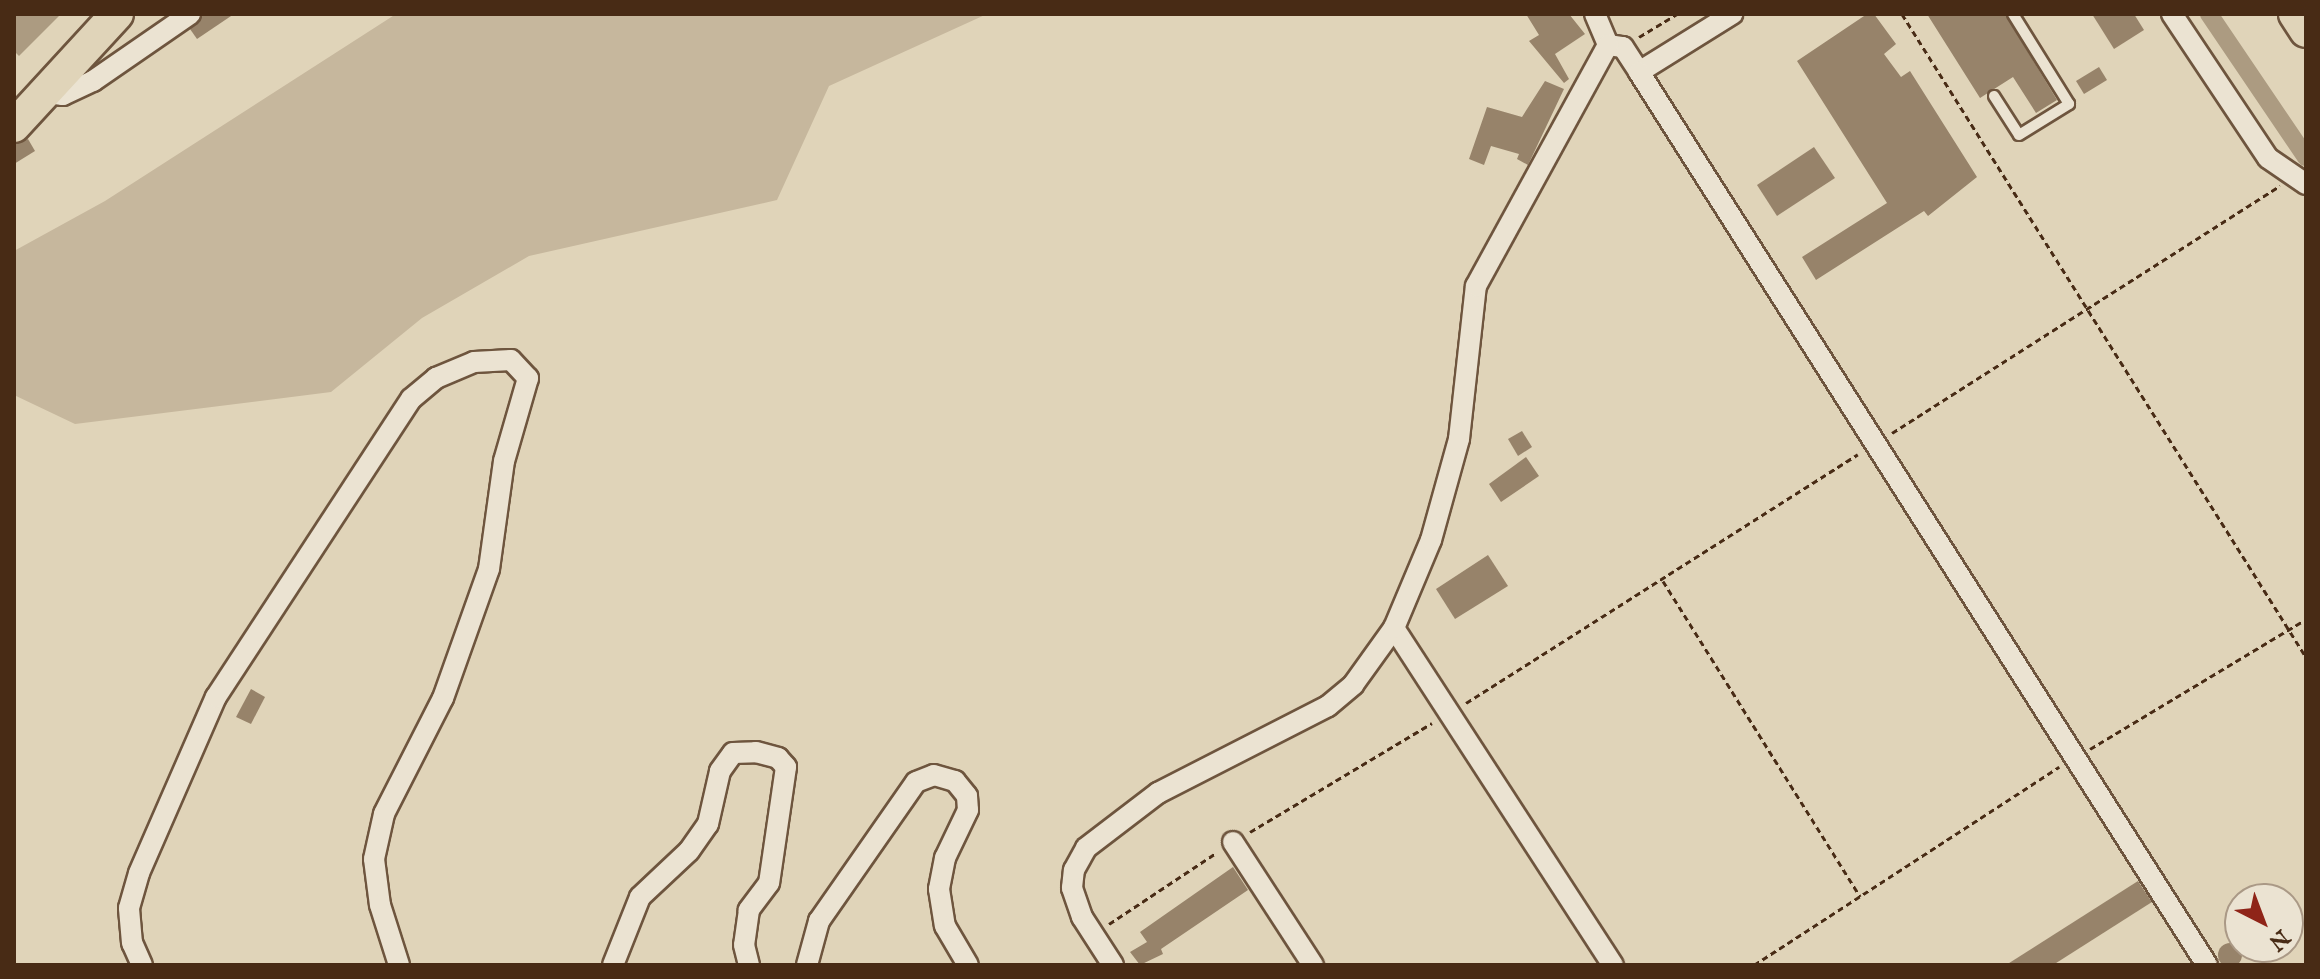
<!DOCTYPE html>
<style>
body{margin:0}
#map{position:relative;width:2320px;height:979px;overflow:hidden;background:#e0d4b9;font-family:"IM FELL English",serif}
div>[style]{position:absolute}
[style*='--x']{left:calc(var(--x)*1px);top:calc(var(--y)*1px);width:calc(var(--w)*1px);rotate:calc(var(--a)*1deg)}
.green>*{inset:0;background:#c6b79d}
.water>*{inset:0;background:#ac9b81}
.canal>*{height:18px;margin:-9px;padding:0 9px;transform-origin:9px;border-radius:9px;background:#ac9b81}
.building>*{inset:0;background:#97836a}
.round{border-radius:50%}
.path>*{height:3px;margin-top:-1.5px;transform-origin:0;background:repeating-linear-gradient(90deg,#482b15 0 6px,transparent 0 10px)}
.roads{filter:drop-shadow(2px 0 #6e553e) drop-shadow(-2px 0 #6e553e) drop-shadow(0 2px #6e553e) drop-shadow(0 -2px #6e553e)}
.service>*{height:10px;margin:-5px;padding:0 5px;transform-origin:5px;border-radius:5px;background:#ebe3d2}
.minor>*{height:20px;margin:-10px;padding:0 10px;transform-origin:10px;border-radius:10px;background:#ebe3d2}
.trunk>*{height:32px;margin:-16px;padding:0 16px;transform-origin:16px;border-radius:16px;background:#e0d4b9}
span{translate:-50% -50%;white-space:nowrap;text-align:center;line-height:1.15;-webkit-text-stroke:8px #ebe3d2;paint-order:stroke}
.frame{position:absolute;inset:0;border:16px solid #482b15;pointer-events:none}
.north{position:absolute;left:2224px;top:883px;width:80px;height:80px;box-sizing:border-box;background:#ebe3d2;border:2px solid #aa9986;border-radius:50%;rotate:138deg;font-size:22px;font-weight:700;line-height:32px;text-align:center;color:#482b15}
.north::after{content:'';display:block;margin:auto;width:28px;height:36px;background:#8f2418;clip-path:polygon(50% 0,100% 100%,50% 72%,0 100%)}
</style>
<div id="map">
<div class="green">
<i style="clip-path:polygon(396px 14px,987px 14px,829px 86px,777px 200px,529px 256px,422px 318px,331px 392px,75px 424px,14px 395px,14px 251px,105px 201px)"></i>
</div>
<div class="water">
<i style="clip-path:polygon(14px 14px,61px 14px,19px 56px,14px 51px)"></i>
</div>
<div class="canal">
<i style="--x:2209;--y:14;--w:173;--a:55.9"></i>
</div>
<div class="building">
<i style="clip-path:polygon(203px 14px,234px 14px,197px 39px,190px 29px)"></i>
<i style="clip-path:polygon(1526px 14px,1569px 14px,1585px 34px,1555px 54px,1569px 79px,1564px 83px,1529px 41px,1539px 35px)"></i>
<i style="clip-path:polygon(1867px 14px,1874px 14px,1896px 44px,1884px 54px,1901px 77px,1910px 71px,1977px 177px,1928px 216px,1924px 211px,1816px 280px,1802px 257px,1887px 203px,1797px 61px)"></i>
<i style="clip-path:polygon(1927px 14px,2005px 14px,2057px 100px,2036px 113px,2013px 77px,1980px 98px)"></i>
<i style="clip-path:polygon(2092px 14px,2134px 14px,2144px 30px,2114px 49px)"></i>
<i style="clip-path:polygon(2099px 67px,2107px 80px,2084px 94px,2076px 81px)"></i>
<i style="clip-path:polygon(1545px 81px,1564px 89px,1528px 165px,1517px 159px,1519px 154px,1491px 146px,1484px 165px,1469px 159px,1487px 107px,1522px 117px)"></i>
<i style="clip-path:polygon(28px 139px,35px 151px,14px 164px,14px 144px)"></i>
<i style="clip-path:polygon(1814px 147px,1835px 178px,1777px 216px,1757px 185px)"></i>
<i style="clip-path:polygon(1522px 431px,1532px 447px,1518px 456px,1508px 439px)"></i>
<i style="clip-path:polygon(1526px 457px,1539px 476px,1501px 502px,1489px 484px)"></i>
<i style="clip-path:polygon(1488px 555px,1508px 586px,1455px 619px,1436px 589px)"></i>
<i style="clip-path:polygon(251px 689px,265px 697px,251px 724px,236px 717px)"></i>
<i style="clip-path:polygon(1233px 867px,1248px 890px,1161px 949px,1163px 954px,1140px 965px,1130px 952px,1147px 942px,1140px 932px)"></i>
<i style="clip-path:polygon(2138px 881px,2152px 902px,2053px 965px,2006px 965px)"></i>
<i class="round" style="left:2218px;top:943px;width:24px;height:24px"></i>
</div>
<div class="path">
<i style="--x:1902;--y:14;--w:759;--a:57.86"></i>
<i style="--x:1639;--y:37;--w:44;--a:-31.2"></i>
<i style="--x:1892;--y:433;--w:460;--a:-32.5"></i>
<i style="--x:1663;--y:581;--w:372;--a:58"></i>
<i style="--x:1466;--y:703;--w:464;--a:-32.4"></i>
<i style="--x:2090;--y:749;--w:252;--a:-31"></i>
<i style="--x:1250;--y:832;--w:212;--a:-30.9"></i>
<i style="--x:1109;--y:924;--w:128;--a:-33.6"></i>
<i style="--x:1754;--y:965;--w:364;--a:-33"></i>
</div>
<div class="roads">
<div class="service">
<i style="--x:1994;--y:96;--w:46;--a:57.3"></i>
<i style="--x:2019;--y:135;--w:59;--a:-31.8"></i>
<i style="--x:2069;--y:104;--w:106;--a:-121.9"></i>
</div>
<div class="minor">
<i style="--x:1595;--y:14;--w:34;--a:67"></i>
<i style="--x:2172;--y:14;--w:173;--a:56.3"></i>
<i style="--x:2268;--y:158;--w:46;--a:34.4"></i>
<i style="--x:1608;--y:45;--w:15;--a:8"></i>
<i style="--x:1623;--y:47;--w:30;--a:57"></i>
<i style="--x:1639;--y:72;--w:110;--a:-31.9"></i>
<i style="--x:1639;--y:72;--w:1058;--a:57.54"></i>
<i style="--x:48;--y:93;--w:15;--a:8"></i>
<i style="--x:63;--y:95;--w:33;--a:-25"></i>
<i style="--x:93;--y:81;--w:118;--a:-34.6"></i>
<i style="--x:1394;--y:628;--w:402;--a:57"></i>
<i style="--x:1233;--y:842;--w:147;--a:57"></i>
<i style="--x:142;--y:965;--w:24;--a:-114"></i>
<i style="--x:132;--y:943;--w:35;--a:-95"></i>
<i style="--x:129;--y:908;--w:36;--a:-74"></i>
<i style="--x:139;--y:873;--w:192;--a:-66.4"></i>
<i style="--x:216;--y:697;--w:356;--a:-56.8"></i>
<i style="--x:411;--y:399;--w:33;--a:-40"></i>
<i style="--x:436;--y:378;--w:41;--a:-22.8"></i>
<i style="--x:474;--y:362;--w:37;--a:-3"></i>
<i style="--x:511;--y:360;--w:25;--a:47"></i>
<i style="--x:528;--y:378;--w:86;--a:106.1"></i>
<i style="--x:504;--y:461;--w:109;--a:97.9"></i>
<i style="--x:489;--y:569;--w:137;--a:109.6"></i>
<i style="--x:443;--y:698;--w:130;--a:117"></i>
<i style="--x:384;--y:814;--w:46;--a:102.5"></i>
<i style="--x:374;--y:859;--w:46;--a:82.6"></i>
<i style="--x:380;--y:905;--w:63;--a:72.4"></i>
<i style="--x:613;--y:965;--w:73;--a:-68.3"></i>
<i style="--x:640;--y:897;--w:67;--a:-43.2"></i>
<i style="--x:689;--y:851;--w:33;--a:-55"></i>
<i style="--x:708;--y:824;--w:54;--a:-77.2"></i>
<i style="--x:720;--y:771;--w:22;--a:-54"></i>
<i style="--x:733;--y:753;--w:23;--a:-2"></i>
<i style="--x:756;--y:752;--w:23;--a:15"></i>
<i style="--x:778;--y:758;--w:12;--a:48"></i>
<i style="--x:786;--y:767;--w:117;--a:98.3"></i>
<i style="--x:769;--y:883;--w:34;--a:127"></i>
<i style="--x:749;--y:910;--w:35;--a:98"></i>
<i style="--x:744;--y:945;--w:21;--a:76"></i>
<i style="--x:807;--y:965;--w:46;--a:-74.7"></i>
<i style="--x:819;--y:921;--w:169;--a:-55.1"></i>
<i style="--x:916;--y:782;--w:19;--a:-21"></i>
<i style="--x:934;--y:775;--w:22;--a:16"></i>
<i style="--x:955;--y:781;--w:19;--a:51"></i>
<i style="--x:967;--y:796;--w:14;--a:86"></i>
<i style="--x:968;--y:810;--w:53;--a:115.6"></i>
<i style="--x:945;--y:858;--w:32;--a:101"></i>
<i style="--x:939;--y:889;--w:37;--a:81"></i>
<i style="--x:945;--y:926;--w:45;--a:59.5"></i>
<i style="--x:1113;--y:965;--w:57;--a:-122.9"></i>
<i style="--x:1082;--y:917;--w:31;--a:-109"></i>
<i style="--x:1072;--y:888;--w:18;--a:-84"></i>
<i style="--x:1074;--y:870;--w:25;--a:-61"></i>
<i style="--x:1086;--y:848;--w:91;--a:-37.4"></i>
<i style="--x:1158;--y:793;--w:191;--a:-27.1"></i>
<i style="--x:1328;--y:706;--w:33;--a:-40"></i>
<i style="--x:1353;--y:685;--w:70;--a:-54.3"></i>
<i style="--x:1394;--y:628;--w:95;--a:-67.2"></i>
<i style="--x:1431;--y:540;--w:105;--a:-74.5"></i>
<i style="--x:1459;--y:439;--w:154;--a:-83.7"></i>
<i style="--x:1476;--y:286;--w:275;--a:-61.3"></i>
</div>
<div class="trunk">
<i style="--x:2295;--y:14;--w:20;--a:57"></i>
<i style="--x:14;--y:126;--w:152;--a:-47.4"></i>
</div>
</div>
<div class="frame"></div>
<div class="north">N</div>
</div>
